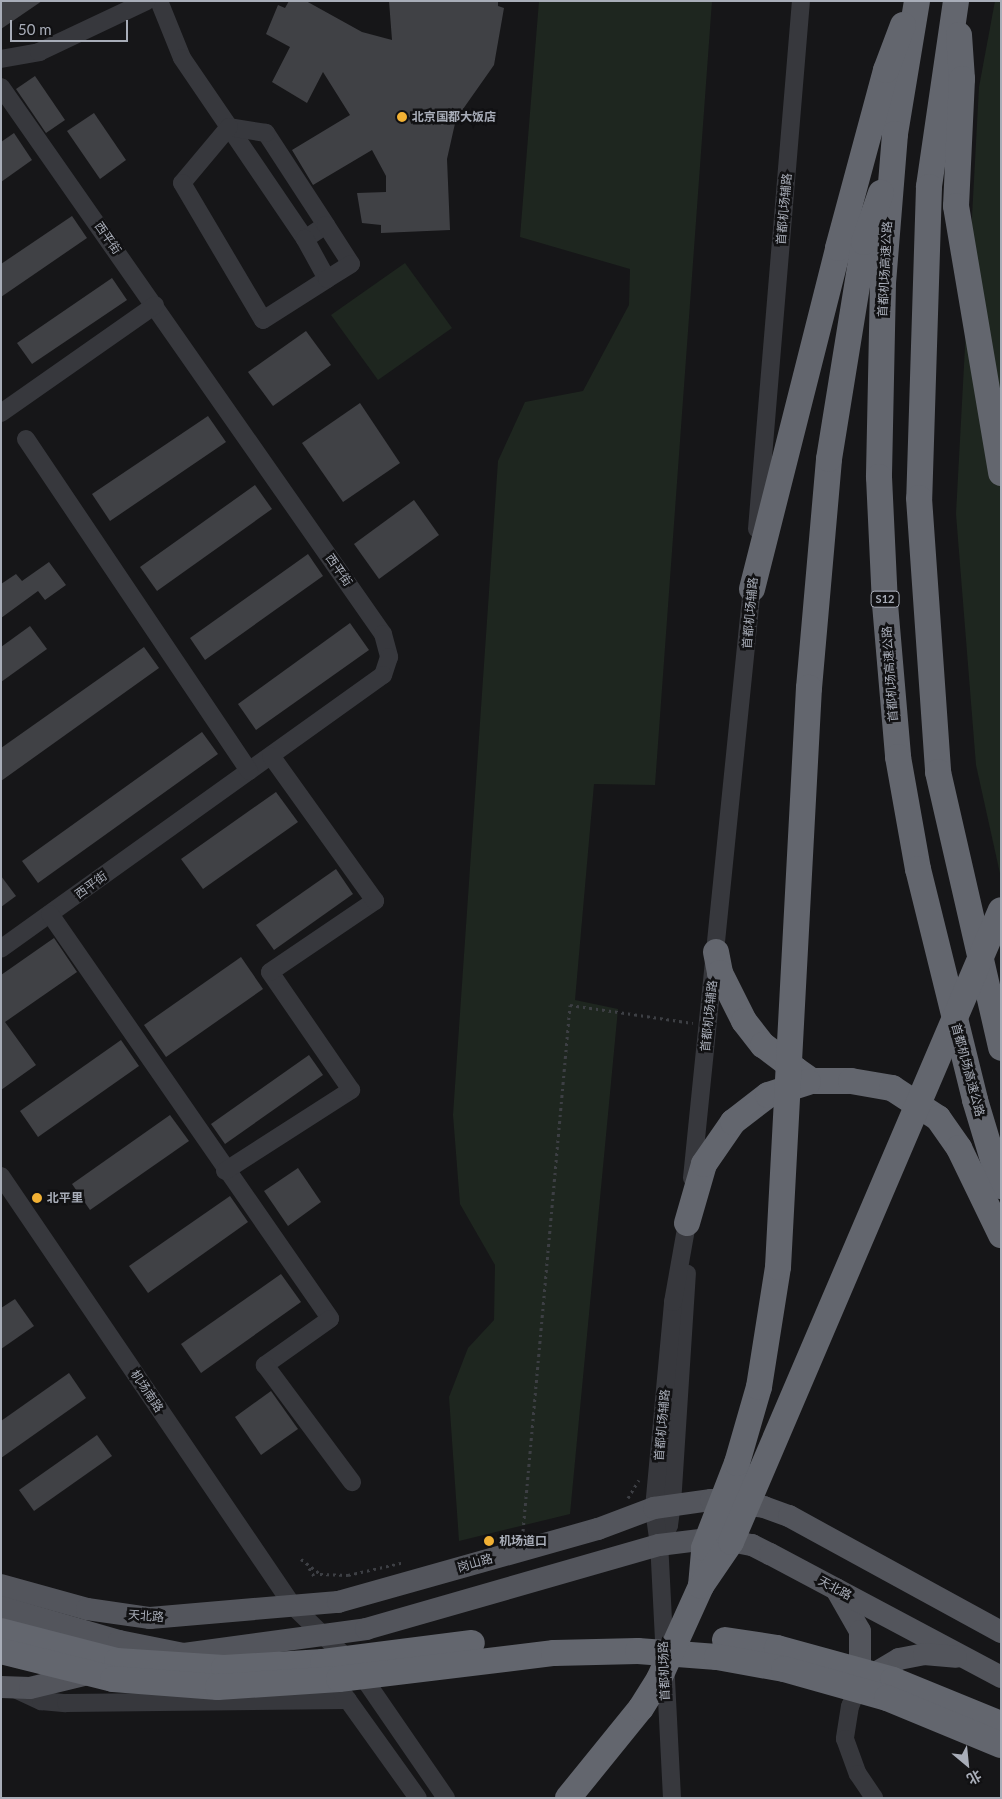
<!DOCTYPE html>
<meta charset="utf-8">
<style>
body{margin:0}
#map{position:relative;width:1002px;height:1799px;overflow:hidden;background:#161618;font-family:Lato,"Noto Sans SC",sans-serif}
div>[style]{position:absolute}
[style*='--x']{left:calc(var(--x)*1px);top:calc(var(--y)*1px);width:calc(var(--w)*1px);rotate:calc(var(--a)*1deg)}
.green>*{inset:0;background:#1e261f}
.building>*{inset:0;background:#404145}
.path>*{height:3px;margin-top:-1.5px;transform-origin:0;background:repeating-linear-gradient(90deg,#3d3f44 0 2.5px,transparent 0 6.5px)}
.minor>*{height:18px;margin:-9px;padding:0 9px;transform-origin:9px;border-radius:9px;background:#37383d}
.major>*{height:22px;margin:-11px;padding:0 11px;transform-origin:11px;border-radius:11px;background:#53555c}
.highway>*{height:26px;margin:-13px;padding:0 13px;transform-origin:13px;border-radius:13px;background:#63666e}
.highway-bridge>*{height:26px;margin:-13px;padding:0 13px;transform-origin:13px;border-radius:13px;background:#63666e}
.dots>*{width:14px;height:14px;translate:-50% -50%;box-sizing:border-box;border:2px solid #111113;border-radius:50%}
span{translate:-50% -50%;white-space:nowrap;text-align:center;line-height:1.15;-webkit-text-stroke:5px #111113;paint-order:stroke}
.shield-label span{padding:1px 4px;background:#111113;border:1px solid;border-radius:4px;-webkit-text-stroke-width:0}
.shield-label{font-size:11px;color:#a8adb8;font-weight:700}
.poi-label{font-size:12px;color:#a8adb8;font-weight:700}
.left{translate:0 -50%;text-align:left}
.street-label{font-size:12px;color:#a8adb8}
.frame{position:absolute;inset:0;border:2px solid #a8adb8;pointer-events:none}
.north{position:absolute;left:942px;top:1739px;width:50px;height:50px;-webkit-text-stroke:4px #111113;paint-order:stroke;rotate:152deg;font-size:14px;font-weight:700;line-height:20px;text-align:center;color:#a8adb8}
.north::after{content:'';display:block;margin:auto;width:18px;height:22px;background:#a8adb8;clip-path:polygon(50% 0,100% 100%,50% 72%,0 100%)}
.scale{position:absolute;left:10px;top:20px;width:118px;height:22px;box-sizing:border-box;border:2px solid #a8adb8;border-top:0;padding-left:6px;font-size:15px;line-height:18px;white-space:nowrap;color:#a8adb8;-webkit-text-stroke:4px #111113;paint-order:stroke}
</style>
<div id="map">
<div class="green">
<i style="clip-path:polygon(539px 1px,712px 1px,655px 785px,594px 784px,575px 1000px,618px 1009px,570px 1514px,459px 1541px,449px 1397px,468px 1348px,494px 1320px,495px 1265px,460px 1204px,453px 1115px,498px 461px,525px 402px,583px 391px,629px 305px,630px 269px,520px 237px)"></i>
<i style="clip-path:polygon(995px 1px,1001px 1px,1001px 878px,976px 765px,956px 514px,979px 87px)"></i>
<i style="clip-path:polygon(405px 263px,452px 328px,378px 380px,331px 315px)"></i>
</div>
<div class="building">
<i style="clip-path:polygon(1px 1px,42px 1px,1px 29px)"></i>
<i style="clip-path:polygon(289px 1px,306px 1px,362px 32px,392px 40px,389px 1px,498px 1px,498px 6px,504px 8px,494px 65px,456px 119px,447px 159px,450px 230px,381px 233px,381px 225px,362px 223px,357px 193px,386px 192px,386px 176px,372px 150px,313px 185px,292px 150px,350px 115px,323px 72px,307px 103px,272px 82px,290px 47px,266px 34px,278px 5px,285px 8px)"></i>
<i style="clip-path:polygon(35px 76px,65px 120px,46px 133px,16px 89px)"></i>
<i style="clip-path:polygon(94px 113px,126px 160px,100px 179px,67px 131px)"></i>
<i style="clip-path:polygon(14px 133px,32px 160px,1px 182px,1px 142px)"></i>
<i style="clip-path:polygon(72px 216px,87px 238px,1px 297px,1px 264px)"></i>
<i style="clip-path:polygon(112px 278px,127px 300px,32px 364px,17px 343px)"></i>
<i style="clip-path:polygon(306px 331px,331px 365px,273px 406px,248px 372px)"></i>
<i style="clip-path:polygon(360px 403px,400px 463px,343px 502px,302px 443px)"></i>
<i style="clip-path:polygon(208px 416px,226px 442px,110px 521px,92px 494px)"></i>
<i style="clip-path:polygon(255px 485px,272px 509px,157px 591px,140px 567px)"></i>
<i style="clip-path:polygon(414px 500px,439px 535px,379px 579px,354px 544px)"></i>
<i style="clip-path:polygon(308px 554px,323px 576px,205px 660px,190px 638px)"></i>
<i style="clip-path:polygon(49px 562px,66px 585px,45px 600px,38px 591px,1px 618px,1px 584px,16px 574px,22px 581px)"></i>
<i style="clip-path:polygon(350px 623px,369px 650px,256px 730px,238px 704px)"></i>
<i style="clip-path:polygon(30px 626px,47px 649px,1px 682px,1px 647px)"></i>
<i style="clip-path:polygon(144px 647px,159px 668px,1px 781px,1px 748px)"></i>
<i style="clip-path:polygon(202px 732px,218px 754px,38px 883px,22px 861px)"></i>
<i style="clip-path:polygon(276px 792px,298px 822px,203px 889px,181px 859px)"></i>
<i style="clip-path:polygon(336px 869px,353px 894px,274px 950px,256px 925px)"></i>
<i style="clip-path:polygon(1px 876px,16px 896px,1px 907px)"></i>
<i style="clip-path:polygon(54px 938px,77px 972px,5px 1022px,36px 1065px,1px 1090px,1px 975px)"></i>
<i style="clip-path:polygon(241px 957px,263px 989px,166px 1057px,144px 1025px)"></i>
<i style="clip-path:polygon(121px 1040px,139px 1066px,38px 1137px,20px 1111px)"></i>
<i style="clip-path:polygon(309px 1055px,323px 1075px,225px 1144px,211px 1124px)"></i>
<i style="clip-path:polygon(170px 1115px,189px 1141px,90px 1210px,72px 1184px)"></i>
<i style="clip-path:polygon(298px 1168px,321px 1202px,288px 1226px,264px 1191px)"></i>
<i style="clip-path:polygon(230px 1196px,248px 1222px,148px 1293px,129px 1266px)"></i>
<i style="clip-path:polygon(281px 1274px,301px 1302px,201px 1373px,181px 1344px)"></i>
<i style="clip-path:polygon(15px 1299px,34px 1326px,1px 1349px,1px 1308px)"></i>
<i style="clip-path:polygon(69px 1373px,86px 1398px,1px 1458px,1px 1421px)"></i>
<i style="clip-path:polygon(271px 1391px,298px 1429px,261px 1455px,235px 1417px)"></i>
<i style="clip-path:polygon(97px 1435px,112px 1456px,34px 1511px,19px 1490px)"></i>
</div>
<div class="path">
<i style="--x:628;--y:1498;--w:21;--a:-59"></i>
<i style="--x:523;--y:1531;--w:528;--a:-84.89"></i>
<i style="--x:570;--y:1005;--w:124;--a:8.3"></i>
<i style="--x:301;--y:1559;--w:24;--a:38"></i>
<i style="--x:320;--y:1574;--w:28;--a:2"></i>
<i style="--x:348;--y:1575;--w:58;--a:-12.8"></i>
<i style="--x:309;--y:1568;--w:9;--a:58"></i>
</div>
<div class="minor">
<i style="--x:159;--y:1;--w:61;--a:68"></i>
<i style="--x:182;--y:58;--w:83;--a:55.7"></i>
<i style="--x:229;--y:127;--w:135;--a:55.8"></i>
<i style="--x:305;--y:239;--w:25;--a:-34"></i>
<i style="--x:326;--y:225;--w:110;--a:-123.1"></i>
<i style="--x:266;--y:133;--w:37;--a:-171"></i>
<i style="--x:1;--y:59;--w:39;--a:-10"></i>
<i style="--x:39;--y:52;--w:119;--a:-25.3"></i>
<i style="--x:1;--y:87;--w:667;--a:55.07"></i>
<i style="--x:383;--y:634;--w:24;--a:75"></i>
<i style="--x:389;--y:657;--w:19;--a:108"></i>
<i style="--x:383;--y:675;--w:470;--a:144.4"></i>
<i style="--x:229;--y:127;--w:73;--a:130"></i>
<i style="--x:182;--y:183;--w:159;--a:59.4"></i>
<i style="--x:263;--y:320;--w:76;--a:-32.6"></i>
<i style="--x:327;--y:279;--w:46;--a:-118.8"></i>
<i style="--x:326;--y:225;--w:46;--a:57.3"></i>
<i style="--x:351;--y:264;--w:28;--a:148"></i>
<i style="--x:1;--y:413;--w:188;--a:-35"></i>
<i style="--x:26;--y:439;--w:400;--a:56.1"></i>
<i style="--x:757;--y:529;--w:530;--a:-85.24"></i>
<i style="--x:50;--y:914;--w:492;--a:55.3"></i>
<i style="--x:330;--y:1319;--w:80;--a:144.7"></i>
<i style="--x:265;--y:1365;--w:146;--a:53.4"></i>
<i style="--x:225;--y:1171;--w:150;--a:-32.7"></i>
<i style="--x:351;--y:1090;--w:143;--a:-124.5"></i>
<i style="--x:270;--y:972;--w:127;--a:-34.1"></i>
<i style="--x:375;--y:901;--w:178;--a:-125.6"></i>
<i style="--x:1;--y:1176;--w:520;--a:55.82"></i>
<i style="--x:293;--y:1606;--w:88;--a:44.1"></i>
<i style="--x:356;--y:1667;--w:159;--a:55.5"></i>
<i style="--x:692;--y:1178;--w:604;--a:-84.2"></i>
<i style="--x:659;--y:1545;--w:22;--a:-63"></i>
<i style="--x:669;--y:1525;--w:21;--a:-82"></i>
<i style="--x:672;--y:1504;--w:231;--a:-86.3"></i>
<i style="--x:860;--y:1683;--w:25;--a:113"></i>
<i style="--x:850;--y:1706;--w:33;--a:99"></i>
<i style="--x:845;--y:1739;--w:37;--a:70"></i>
<i style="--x:858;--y:1774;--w:29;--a:56"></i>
<i style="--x:15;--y:1689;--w:29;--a:25"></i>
<i style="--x:41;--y:1701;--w:25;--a:5"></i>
<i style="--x:66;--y:1703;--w:282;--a:-0.6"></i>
<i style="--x:342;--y:1692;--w:130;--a:54.4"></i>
<i style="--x:672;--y:1798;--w:253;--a:-92.9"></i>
<i style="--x:659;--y:1545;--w:37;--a:-98"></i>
<i style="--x:654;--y:1508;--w:207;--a:-84.7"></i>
<i style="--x:673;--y:1302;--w:91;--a:-79.9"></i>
</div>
<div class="major">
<i style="--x:1;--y:1585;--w:89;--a:15.6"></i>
<i style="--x:87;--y:1609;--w:64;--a:8.1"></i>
<i style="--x:150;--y:1618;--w:189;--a:-4.9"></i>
<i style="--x:338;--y:1602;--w:270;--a:-15.7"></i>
<i style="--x:598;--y:1529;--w:60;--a:-20.6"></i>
<i style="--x:654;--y:1508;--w:58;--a:-8"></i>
<i style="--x:711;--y:1500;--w:53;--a:7.5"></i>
<i style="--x:764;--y:1507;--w:27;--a:20"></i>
<i style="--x:789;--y:1516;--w:242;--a:28.7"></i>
<i style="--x:836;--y:1589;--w:48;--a:60.3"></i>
<i style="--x:860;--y:1631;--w:52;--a:90"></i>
<i style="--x:1;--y:1607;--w:123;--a:16.1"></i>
<i style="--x:119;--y:1641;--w:66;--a:11.3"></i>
<i style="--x:184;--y:1654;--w:184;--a:-7.8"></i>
<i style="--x:366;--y:1629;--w:305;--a:-16"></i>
<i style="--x:659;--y:1545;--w:56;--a:-7.1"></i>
<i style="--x:715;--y:1538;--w:38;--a:11"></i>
<i style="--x:752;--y:1545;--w:20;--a:27"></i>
<i style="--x:770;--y:1554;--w:262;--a:28"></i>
<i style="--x:862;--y:1681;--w:43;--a:-30.7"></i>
<i style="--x:899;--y:1659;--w:25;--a:-11"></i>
<i style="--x:924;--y:1654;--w:32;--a:5"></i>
<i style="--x:1;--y:1687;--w:29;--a:2"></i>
<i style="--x:30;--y:1688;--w:68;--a:-13.6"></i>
</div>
<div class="highway">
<i style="--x:917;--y:1;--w:135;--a:99.4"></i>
<i style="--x:895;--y:134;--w:149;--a:94.6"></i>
<i style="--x:883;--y:283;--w:194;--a:91.2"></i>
<i style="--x:879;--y:477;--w:127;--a:87.3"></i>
<i style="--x:885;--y:604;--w:154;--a:85.1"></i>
<i style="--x:898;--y:757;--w:114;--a:79.9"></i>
<i style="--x:918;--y:869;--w:238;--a:76.1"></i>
<i style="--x:975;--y:1100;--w:90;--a:73.2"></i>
<i style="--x:956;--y:1;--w:188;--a:98.3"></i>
<i style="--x:929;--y:187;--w:311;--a:91.8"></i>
<i style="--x:919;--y:498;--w:275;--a:86"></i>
<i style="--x:938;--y:772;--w:283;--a:77.1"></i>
<i style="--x:959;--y:35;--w:44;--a:86.1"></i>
<i style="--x:962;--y:79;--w:127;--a:92.7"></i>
<i style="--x:956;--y:206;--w:271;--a:80.4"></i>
<i style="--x:752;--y:589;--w:352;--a:-75.8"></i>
<i style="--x:838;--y:248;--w:184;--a:-74.9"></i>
<i style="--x:886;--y:70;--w:48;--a:-69.3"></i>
<i style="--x:809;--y:688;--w:230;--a:-85"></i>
<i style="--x:829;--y:459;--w:220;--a:-80.8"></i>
<i style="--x:864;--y:242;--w:52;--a:-70.9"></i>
<i style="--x:716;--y:952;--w:21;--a:79"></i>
<i style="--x:720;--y:973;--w:54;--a:63.4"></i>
<i style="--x:744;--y:1021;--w:31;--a:52"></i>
<i style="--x:763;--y:1045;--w:41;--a:37.1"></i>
<i style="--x:796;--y:1070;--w:19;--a:35"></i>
<i style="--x:812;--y:1081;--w:39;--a:0"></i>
<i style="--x:851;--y:1081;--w:42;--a:9.7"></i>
<i style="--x:892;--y:1088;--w:55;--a:33.1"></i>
<i style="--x:938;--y:1118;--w:37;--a:55"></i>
<i style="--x:959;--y:1148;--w:97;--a:64.2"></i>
<i style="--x:687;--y:1223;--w:61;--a:-73.9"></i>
<i style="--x:704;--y:1164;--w:51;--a:-55.4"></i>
<i style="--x:733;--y:1122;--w:44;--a:-37.6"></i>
<i style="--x:768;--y:1095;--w:42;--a:-18"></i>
</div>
<div class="highway-bridge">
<i style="--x:701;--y:1586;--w:38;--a:-85"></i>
<i style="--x:704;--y:1548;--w:91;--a:-68.8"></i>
<i style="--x:737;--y:1463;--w:79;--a:-73.9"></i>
<i style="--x:759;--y:1387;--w:121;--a:-81"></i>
<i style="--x:778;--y:1267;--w:580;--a:-86.94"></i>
<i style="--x:1;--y:1631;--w:120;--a:14.5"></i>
<i style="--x:117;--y:1661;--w:107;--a:3.7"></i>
<i style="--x:224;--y:1668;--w:99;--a:-3.5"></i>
<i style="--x:323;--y:1662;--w:150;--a:-7.3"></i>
<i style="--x:725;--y:1640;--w:53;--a:8.7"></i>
<i style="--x:777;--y:1648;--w:120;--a:15.4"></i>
<i style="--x:893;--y:1680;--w:117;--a:22.2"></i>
<i style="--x:1;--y:1651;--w:115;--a:14"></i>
<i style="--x:113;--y:1679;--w:105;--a:4.4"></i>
<i style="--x:218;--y:1687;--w:121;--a:-3.8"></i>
<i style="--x:339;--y:1679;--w:217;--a:-6.9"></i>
<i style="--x:554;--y:1653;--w:84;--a:-1.4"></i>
<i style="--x:638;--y:1651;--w:79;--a:4.3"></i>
<i style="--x:717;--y:1657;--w:68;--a:10.2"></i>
<i style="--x:784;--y:1669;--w:107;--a:15.7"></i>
<i style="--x:887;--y:1698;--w:123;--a:22.4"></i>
<i style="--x:568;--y:1798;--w:116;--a:-51"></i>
<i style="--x:641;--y:1708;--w:34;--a:-58"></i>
<i style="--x:659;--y:1679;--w:102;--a:-65.7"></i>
<i style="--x:701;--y:1586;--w:53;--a:-55.7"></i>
<i style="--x:731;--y:1542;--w:687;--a:-66.87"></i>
</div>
<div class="dots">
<i style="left:402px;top:117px;background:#f2b134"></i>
<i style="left:37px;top:1198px;background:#f2b134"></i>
<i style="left:489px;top:1541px;background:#f2b134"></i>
</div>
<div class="shield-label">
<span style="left:885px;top:599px">S12</span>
</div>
<div class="poi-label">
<span class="left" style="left:412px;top:117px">北京国都大饭店</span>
<span class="left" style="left:47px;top:1198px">北平里</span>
<span class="left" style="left:499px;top:1541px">机场道口</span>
</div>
<div class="street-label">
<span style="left:784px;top:209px;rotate:-85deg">首都机场辅路</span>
<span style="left:108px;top:238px;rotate:55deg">西平街</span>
<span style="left:885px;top:269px;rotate:-87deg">首都机场高速公路</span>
<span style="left:339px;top:570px;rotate:55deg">西平街</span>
<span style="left:750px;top:613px;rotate:-85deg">首都机场辅路</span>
<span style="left:890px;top:674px;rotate:-94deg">首都机场高速公路</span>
<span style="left:91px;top:885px;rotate:-36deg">西平街</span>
<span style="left:709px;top:1016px;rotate:-84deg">首都机场辅路</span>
<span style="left:968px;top:1070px;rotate:75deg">首都机场高速公路</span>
<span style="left:147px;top:1391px;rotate:56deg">机场南路</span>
<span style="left:662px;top:1425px;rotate:-85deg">首都机场辅路</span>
<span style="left:475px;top:1563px;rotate:-16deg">岗山路</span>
<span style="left:835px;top:1588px;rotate:28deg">天北路</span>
<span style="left:146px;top:1616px;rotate:4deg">天北路</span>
<span style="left:664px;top:1671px;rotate:-92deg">首都机场路</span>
</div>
<div class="frame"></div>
<div class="north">北</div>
<div class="scale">50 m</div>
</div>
